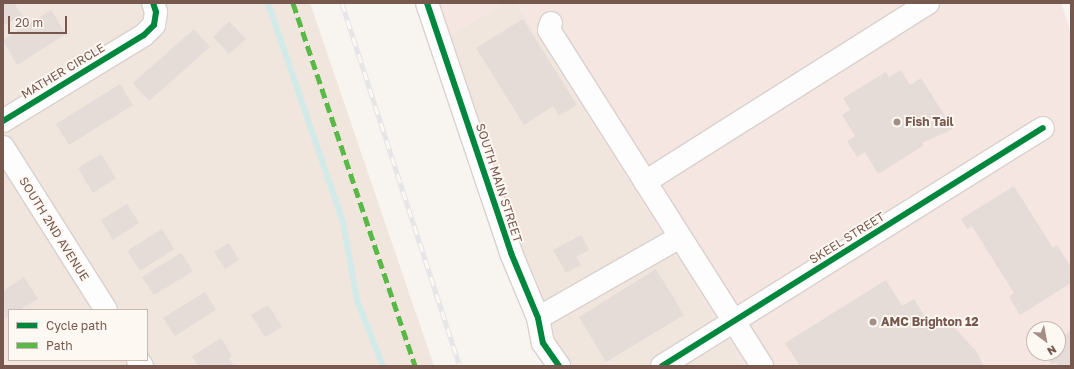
<!DOCTYPE html>
<style>
body{margin:0}
#map{position:relative;width:1074px;height:369px;overflow:hidden;background:#f8f4f0;font-family:"Golos Text",sans-serif}
div>[style]{position:absolute}
[style*='--x']{left:calc(var(--x)*1px);top:calc(var(--y)*1px);width:calc(var(--w)*1px);rotate:calc(var(--a)*1deg)}
.residential>*{inset:0;background:#f0e6de}
.commercial>*{inset:0;background:#f5e6e2}
.stream>*{height:6px;margin:-3px;padding:0 3px;transform-origin:3px;border-radius:3px;background:#d2eae8}
.building>*{inset:0;background:#e5dcd7}
.roads{filter:drop-shadow(1px 0 #d8d1cd) drop-shadow(-1px 0 #d8d1cd) drop-shadow(0 1px #d8d1cd) drop-shadow(0 -1px #d8d1cd)}
.minor>*{height:22px;margin:-11px;padding:0 11px;transform-origin:11px;border-radius:11px;background:#fefdfd}
.rail>*{height:4.5px;margin-top:-2.25px;transform-origin:0;background:repeating-linear-gradient(90deg,#fef8f3 0 9px,#e5e4e7 0 18px);box-sizing:border-box;border-block:1px solid #e5e4e7}
.quiet>*{height:5px;margin-top:-2.5px;transform-origin:0;background:repeating-linear-gradient(90deg,#58b947 0 10px,transparent 0 15px)}
.cycleway>*{height:6px;margin:-3px;padding:0 3px;transform-origin:3px;border-radius:3px;background:#00873e}
.dots>*{width:11px;height:11px;translate:-50% -50%;box-sizing:border-box;border:2px solid #fef8f3;border-radius:50%}
span{translate:-50% -50%;white-space:nowrap;text-align:center;line-height:1.15;-webkit-text-stroke:3.5px #fef8f3;paint-order:stroke}
.street-label{font-size:12px;color:#77584f}
.poi-label{font-size:12px;color:#77584f;font-weight:700}
.left{translate:0 -50%;text-align:left}
.frame{position:absolute;inset:0;border:4px solid #77584f;pointer-events:none}
.legend{position:absolute;left:8px;top:309px;width:140px;height:52px;box-sizing:border-box;background:#fef8f3;border:1px solid #c8b8b1;margin:0;padding:5px 7px;list-style:none;font-size:12px;color:#77584f}
.legend li{display:flex;align-items:center;gap:8px;height:20px}
.legend b{width:20px;border:1px solid #c8b8b1}
.north{position:absolute;left:1026px;top:321px;width:40px;height:40px;box-sizing:border-box;background:#fef8f3;border:1px solid #c8b8b1;border-radius:50%;rotate:148deg;font-size:11px;font-weight:700;line-height:16px;text-align:center;color:#77584f}
.north::after{content:'';display:block;margin:auto;width:14px;height:18px;background:#a48f87;clip-path:polygon(50% 0,100% 100%,50% 72%,0 100%)}
.scale{position:absolute;left:8px;top:16px;width:59px;height:18px;box-sizing:border-box;border:2px solid #77584f;border-top:0;padding-left:5px;font-size:12px;line-height:14px;white-space:nowrap;color:#77584f;-webkit-text-stroke:3px #fef8f3;paint-order:stroke}
</style>
<div id="map">
<div class="residential">
<i style="clip-path:polygon(evenodd,3px 3px,310px 3px,434px 366px,3px 366px,3px 3px,9px 310px,147px 310px,147px 360px,9px 360px,9px 310px)"></i>
<i style="clip-path:polygon(503px 3px,517px 3px,745px 366px,559px 366px,440px 41px)"></i>
</div>
<div class="commercial">
<i style="clip-path:polygon(427px 3px,503px 3px,440px 41px)"></i>
<i style="clip-path:polygon(evenodd,517px 3px,1061px 3px,1071px 33px,1071px 366px,745px 366px,517px 3px,1034px 329px,1058px 329px,1058px 353px,1034px 353px,1034px 329px)"></i>
</div>
<div class="stream">
<i style="--x:268;--y:3;--w:231;--a:71.1"></i>
<i style="--x:343;--y:222;--w:79;--a:79.8"></i>
<i style="--x:357;--y:300;--w:71;--a:68.5"></i>
</div>
<div class="building">
<i style="clip-path:polygon(3px 3px,14px 3px,22px 15px,3px 26px)"></i>
<i style="clip-path:polygon(51px 10px,66px 34px,17px 65px,3px 40px)"></i>
<i style="clip-path:polygon(523px 19px,577px 105px,559px 116px,553px 106px,524px 125px,476px 48px)"></i>
<i style="clip-path:polygon(229px 21px,246px 39px,229px 54px,213px 37px)"></i>
<i style="clip-path:polygon(194px 29px,210px 47px,149px 101px,133px 83px)"></i>
<i style="clip-path:polygon(901px 70px,910px 85px,921px 78px,953px 129px,922px 143px,923px 146px,878px 174px,865px 152px,857px 157px,847px 141px,855px 136px,842px 115px,850px 110px,843px 98px,886px 72px,889px 77px)"></i>
<i style="clip-path:polygon(120px 84px,133px 105px,69px 145px,56px 124px)"></i>
<i style="clip-path:polygon(101px 154px,116px 178px,93px 193px,78px 168px)"></i>
<i style="clip-path:polygon(1014px 186px,1053px 248px,1057px 245px,1071px 267px,1071px 283px,1020px 315px,1009px 297px,1014px 293px,972px 226px,967px 229px,961px 219px)"></i>
<i style="clip-path:polygon(127px 204px,139px 223px,113px 240px,101px 220px)"></i>
<i style="clip-path:polygon(162px 229px,174px 249px,140px 271px,127px 251px)"></i>
<i style="clip-path:polygon(581px 235px,589px 250px,576px 257px,581px 265px,566px 273px,553px 250px)"></i>
<i style="clip-path:polygon(229px 243px,239px 260px,225px 269px,214px 252px)"></i>
<i style="clip-path:polygon(181px 253px,193px 271px,154px 295px,142px 277px)"></i>
<i style="clip-path:polygon(656px 269px,684px 315px,606px 362px,579px 317px)"></i>
<i style="clip-path:polygon(24px 277px,38px 299px,19px 310px,9px 310px,9px 316px,5px 319px,3px 291px)"></i>
<i style="clip-path:polygon(886px 280px,902px 306px,914px 299px,930px 325px,941px 319px,953px 326px,976px 351px,984px 366px,800px 366px,785px 343px)"></i>
<i style="clip-path:polygon(205px 292px,216px 310px,175px 336px,163px 318px)"></i>
<i style="clip-path:polygon(268px 305px,282px 327px,265px 337px,251px 315px)"></i>
<i style="clip-path:polygon(1071px 331px,1071px 366px,1059px 366px,1056px 362px,1052px 365px,1044px 353px,1058px 353px,1058px 339px)"></i>
<i style="clip-path:polygon(221px 338px,232px 356px,229px 358px,234px 366px,198px 366px,192px 356px)"></i>
</div>
<div class="roads">
<div class="minor">
<i style="--x:427;--y:3;--w:264;--a:71.4"></i>
<i style="--x:511;--y:253;--w:70;--a:67.4"></i>
<i style="--x:538;--y:318;--w:25;--a:79"></i>
<i style="--x:543;--y:343;--w:28;--a:55"></i>
<i style="--x:551;--y:23;--w:7;--a:106"></i>
<i style="--x:549;--y:30;--w:398;--a:57.6"></i>
<i style="--x:3;--y:121;--w:165;--a:-31.4"></i>
<i style="--x:144;--y:35;--w:14;--a:-45"></i>
<i style="--x:154;--y:25;--w:13;--a:-81"></i>
<i style="--x:156;--y:12;--w:9;--a:-108"></i>
<i style="--x:3;--y:147;--w:193;--a:57.7"></i>
<i style="--x:645;--y:182;--w:335;--a:-32.3"></i>
<i style="--x:538;--y:318;--w:163;--a:-29.7"></i>
<i style="--x:138;--y:360;--w:7;--a:56"></i>
<i style="--x:662;--y:366;--w:449;--a:-32"></i>
</div>
</div>
<div class="rail">
<i style="--x:342;--y:3;--w:382;--a:72"></i>
</div>
<div class="quiet">
<i style="--x:293;--y:3;--w:383;--a:71.4"></i>
</div>
<div class="cycleway">
<i style="--x:427;--y:3;--w:264;--a:71.4"></i>
<i style="--x:511;--y:253;--w:70;--a:67.4"></i>
<i style="--x:538;--y:318;--w:25;--a:79"></i>
<i style="--x:543;--y:343;--w:28;--a:55"></i>
<i style="--x:3;--y:121;--w:165;--a:-31.4"></i>
<i style="--x:144;--y:35;--w:14;--a:-45"></i>
<i style="--x:154;--y:25;--w:13;--a:-81"></i>
<i style="--x:156;--y:12;--w:9;--a:-108"></i>
<i style="--x:662;--y:366;--w:449;--a:-32"></i>
</div>
<div class="dots">
<i style="left:897px;top:122px;background:#a48f87"></i>
<i style="left:873px;top:322px;background:#a48f87"></i>
</div>
<div class="street-label">
<span style="left:63px;top:71px;rotate:-31deg">MATHER CIRCLE</span>
<span style="left:499px;top:183px;rotate:72deg">SOUTH MAIN STREET</span>
<span style="left:54px;top:229px;rotate:58deg">SOUTH 2ND AVENUE</span>
<span style="left:847px;top:238px;rotate:-32deg">SKEEL STREET</span>
</div>
<div class="poi-label">
<span class="left" style="left:905px;top:122px">Fish Tail</span>
<span class="left" style="left:881px;top:322px">AMC Brighton 12</span>
</div>
<div class="frame"></div>
<ul class="legend">
<li><b style="height:5px;background:#00873e"></b>Cycle path</li>
<li><b style="height:5px;background:#58b947"></b>Path</li>
</ul>
<div class="north">N</div>
<div class="scale">20 m</div>
</div>
